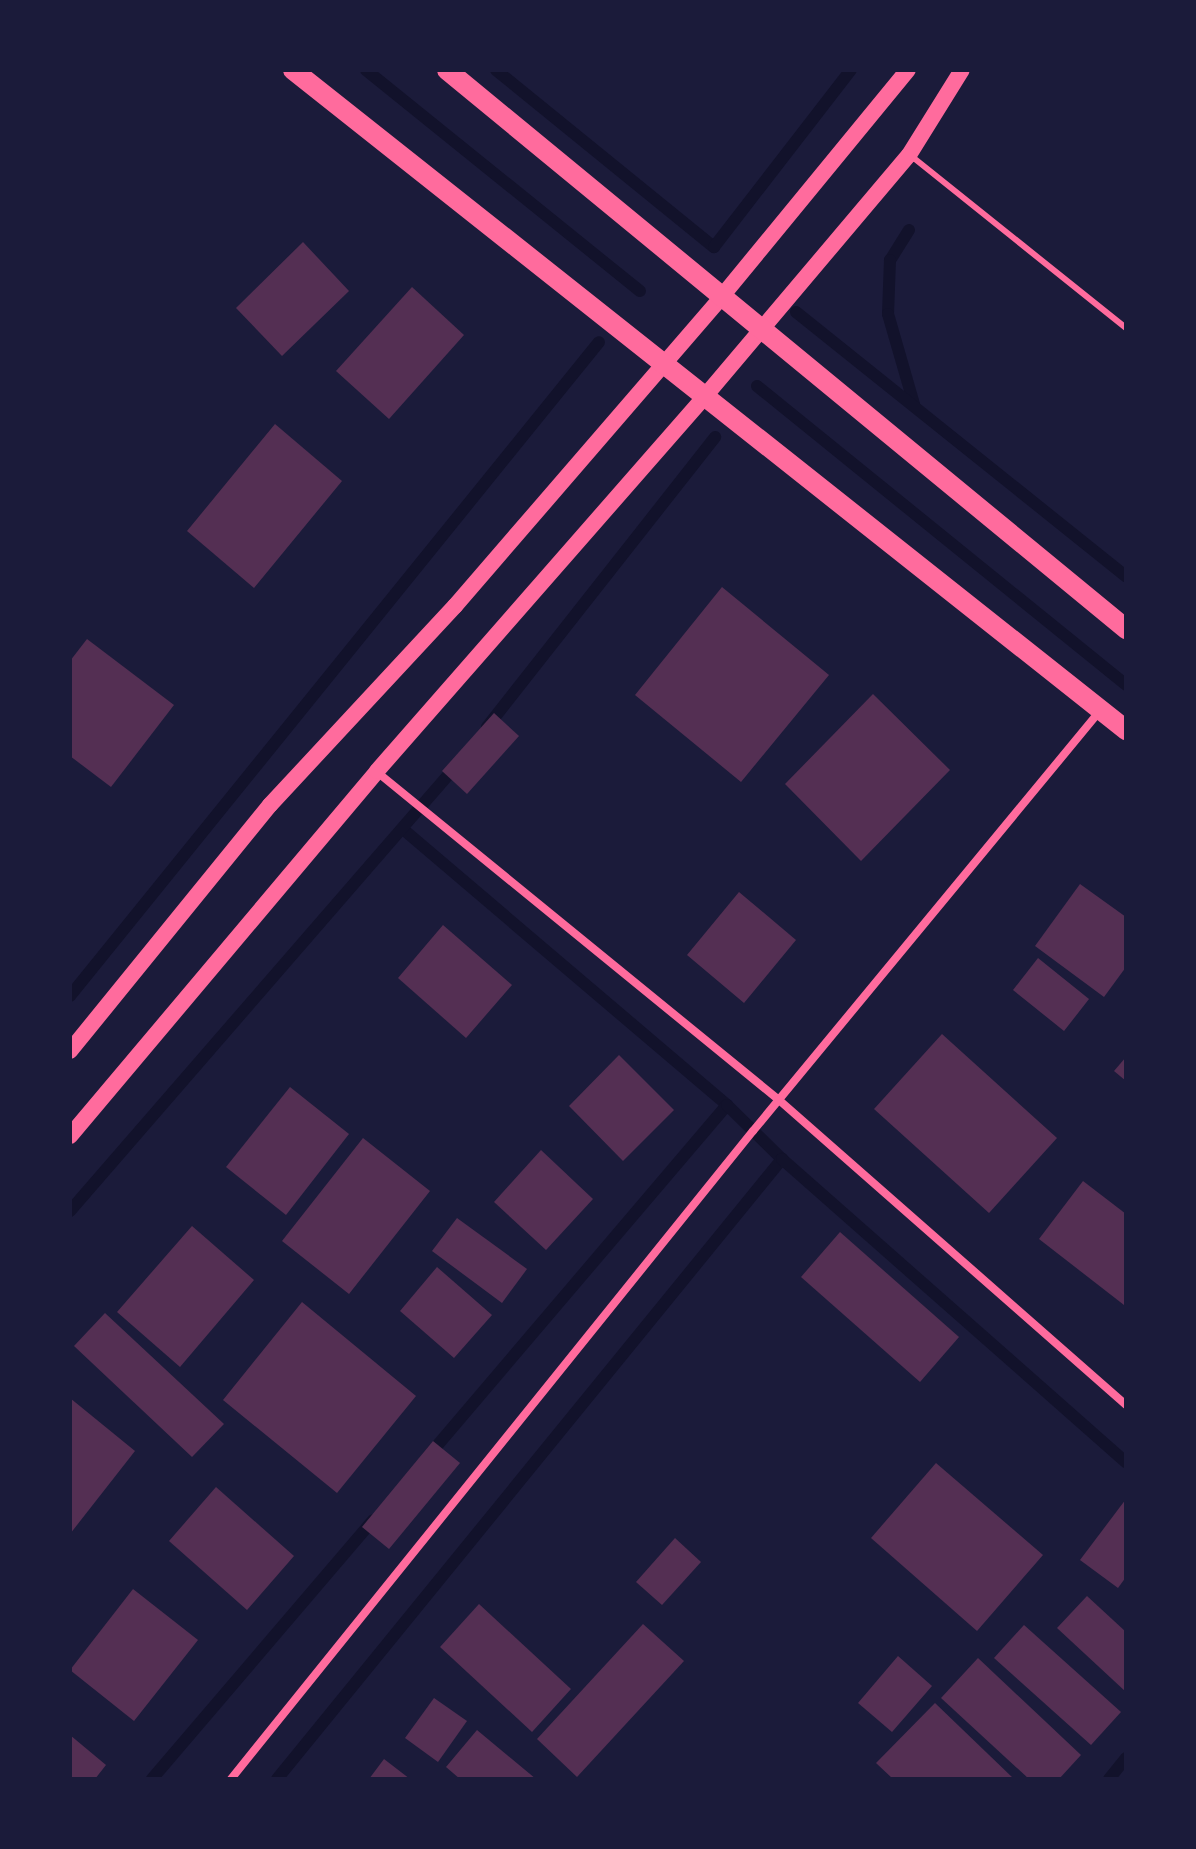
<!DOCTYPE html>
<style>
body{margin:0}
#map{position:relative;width:1196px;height:1849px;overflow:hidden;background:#1b1b3a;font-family:"Fira Sans Condensed",sans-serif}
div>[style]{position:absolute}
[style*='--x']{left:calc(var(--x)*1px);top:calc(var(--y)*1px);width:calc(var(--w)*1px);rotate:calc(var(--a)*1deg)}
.stream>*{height:12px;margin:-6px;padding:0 6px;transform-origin:6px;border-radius:6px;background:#12122b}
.building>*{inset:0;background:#542f53}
.service>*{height:6px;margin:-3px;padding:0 3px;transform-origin:3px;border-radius:3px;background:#ff6b9d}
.minor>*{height:8px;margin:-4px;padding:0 4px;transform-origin:4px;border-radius:4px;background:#ff6b9d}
.secondary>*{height:16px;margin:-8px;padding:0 8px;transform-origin:8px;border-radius:8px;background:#ff6b9d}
.primary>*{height:20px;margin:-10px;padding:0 10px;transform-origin:10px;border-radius:10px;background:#ff6b9d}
span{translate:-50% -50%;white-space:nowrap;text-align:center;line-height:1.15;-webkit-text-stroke:8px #1b1b3a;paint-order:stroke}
.frame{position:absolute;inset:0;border:72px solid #1b1b3a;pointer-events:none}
</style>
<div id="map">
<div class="stream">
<i style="--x:366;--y:70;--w:352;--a:38.9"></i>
<i style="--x:496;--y:70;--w:281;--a:39.1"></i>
<i style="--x:714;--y:247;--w:224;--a:-52.3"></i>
<i style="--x:909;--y:230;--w:36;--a:122"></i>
<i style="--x:890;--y:260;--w:54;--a:92.1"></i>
<i style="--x:888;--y:314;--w:94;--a:73.9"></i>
<i style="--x:796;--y:312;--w:423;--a:38.7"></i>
<i style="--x:757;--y:386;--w:475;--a:39"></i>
<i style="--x:487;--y:727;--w:369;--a:-51.8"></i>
<i style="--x:404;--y:830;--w:424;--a:40.4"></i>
<i style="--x:727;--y:1105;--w:462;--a:130.4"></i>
<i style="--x:70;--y:996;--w:841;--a:-51.03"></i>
<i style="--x:727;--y:1105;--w:77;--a:44.5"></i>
<i style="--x:70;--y:1211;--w:589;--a:-49.06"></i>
<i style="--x:152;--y:1779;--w:340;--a:-49.5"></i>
<i style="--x:277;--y:1779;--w:800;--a:-50.84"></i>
<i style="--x:782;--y:1159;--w:458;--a:41.4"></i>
<i style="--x:1109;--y:1779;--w:27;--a:-51"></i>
</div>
<div class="building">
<i style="clip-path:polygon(303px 242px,349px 291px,282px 356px,236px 308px)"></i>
<i style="clip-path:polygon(412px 287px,464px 335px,389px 419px,336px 371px)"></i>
<i style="clip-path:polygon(275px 424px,342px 481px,254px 588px,187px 531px)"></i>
<i style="clip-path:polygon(722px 587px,829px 675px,741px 782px,635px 695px)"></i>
<i style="clip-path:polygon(87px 639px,174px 705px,111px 787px,70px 756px,70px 661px)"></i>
<i style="clip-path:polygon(873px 694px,950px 770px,861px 861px,785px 784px)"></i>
<i style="clip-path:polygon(494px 713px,519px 736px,467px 794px,442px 771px)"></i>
<i style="clip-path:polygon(1080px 884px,1126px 917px,1126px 967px,1104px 997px,1035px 946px)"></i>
<i style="clip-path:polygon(739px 892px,796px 940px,744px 1003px,687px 955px)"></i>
<i style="clip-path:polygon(443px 925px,512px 985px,466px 1038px,398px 978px)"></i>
<i style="clip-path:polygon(1038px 958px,1089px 999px,1064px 1031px,1013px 990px)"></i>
<i style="clip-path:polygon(942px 1034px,1057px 1138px,989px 1213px,874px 1109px)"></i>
<i style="clip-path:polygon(619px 1055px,674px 1110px,623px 1161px,569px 1106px)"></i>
<i style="clip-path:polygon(1126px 1057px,1126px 1081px,1114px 1071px)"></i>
<i style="clip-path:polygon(290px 1087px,349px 1134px,286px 1215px,226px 1167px)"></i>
<i style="clip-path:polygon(363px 1138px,430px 1191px,349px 1294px,282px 1241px)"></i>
<i style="clip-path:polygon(541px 1150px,593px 1199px,546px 1250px,494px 1202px)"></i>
<i style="clip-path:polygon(1083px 1181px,1126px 1214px,1124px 1305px,1039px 1239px)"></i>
<i style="clip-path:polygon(457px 1218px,527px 1269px,502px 1303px,432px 1251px)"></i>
<i style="clip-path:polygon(192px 1226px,254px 1280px,180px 1367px,117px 1312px)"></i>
<i style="clip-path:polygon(840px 1232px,959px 1337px,920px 1382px,801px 1277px)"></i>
<i style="clip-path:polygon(437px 1267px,492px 1315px,454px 1358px,400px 1311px)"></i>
<i style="clip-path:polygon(302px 1302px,416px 1396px,337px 1493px,223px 1400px)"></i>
<i style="clip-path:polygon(105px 1313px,224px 1424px,192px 1457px,74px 1346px)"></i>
<i style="clip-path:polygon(70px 1398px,135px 1451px,70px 1534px)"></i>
<i style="clip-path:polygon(433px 1441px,460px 1463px,389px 1549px,362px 1527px)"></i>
<i style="clip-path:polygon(936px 1463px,1043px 1555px,977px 1631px,871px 1538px)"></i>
<i style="clip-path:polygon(216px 1487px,294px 1556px,247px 1610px,169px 1541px)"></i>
<i style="clip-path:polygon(1126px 1499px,1126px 1577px,1118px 1588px,1080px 1560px)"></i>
<i style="clip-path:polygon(675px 1538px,701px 1562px,662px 1605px,636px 1582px)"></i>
<i style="clip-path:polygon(133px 1589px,198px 1640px,134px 1721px,70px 1670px)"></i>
<i style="clip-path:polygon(1087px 1596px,1126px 1632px,1126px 1692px,1057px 1628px)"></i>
<i style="clip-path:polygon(479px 1604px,571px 1689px,532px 1732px,440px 1647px)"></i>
<i style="clip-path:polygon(643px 1624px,684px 1661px,577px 1777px,537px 1739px)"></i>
<i style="clip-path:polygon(1024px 1625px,1121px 1712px,1091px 1745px,994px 1658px)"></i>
<i style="clip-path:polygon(898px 1656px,932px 1686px,892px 1732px,858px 1703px)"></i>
<i style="clip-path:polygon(978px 1658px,1081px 1755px,1059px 1779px,1029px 1779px,941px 1698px)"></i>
<i style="clip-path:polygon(434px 1698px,467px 1721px,438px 1762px,405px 1738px)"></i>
<i style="clip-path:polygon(935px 1703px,1014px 1779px,893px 1779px,876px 1763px)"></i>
<i style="clip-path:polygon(477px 1730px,536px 1779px,460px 1779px,446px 1767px)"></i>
<i style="clip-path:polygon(70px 1735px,106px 1765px,95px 1779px,70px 1779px)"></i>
<i style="clip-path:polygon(384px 1759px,410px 1779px,369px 1779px)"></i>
</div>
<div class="service">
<i style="--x:910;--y:155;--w:277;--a:38.7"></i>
</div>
<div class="minor">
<i style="--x:377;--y:772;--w:519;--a:39.21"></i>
<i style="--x:779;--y:1100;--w:462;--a:41.3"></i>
<i style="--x:231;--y:1779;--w:832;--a:-51.15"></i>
<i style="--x:753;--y:1131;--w:543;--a:-50.45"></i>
</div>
<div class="secondary">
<i style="--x:70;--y:1051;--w:317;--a:-50.9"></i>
<i style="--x:270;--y:805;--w:272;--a:-47.1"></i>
<i style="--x:455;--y:606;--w:411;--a:-49.2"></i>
<i style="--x:723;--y:295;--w:291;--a:-50.6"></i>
<i style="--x:70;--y:1136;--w:477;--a:-49.9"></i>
<i style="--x:377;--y:771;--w:500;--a:-48.8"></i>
<i style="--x:706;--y:395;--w:314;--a:-49.8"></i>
<i style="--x:909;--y:155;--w:100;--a:-58.1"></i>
</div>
<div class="primary">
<i style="--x:293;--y:70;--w:1063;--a:38.39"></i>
<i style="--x:447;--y:70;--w:880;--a:39.46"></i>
</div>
<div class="frame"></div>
</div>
